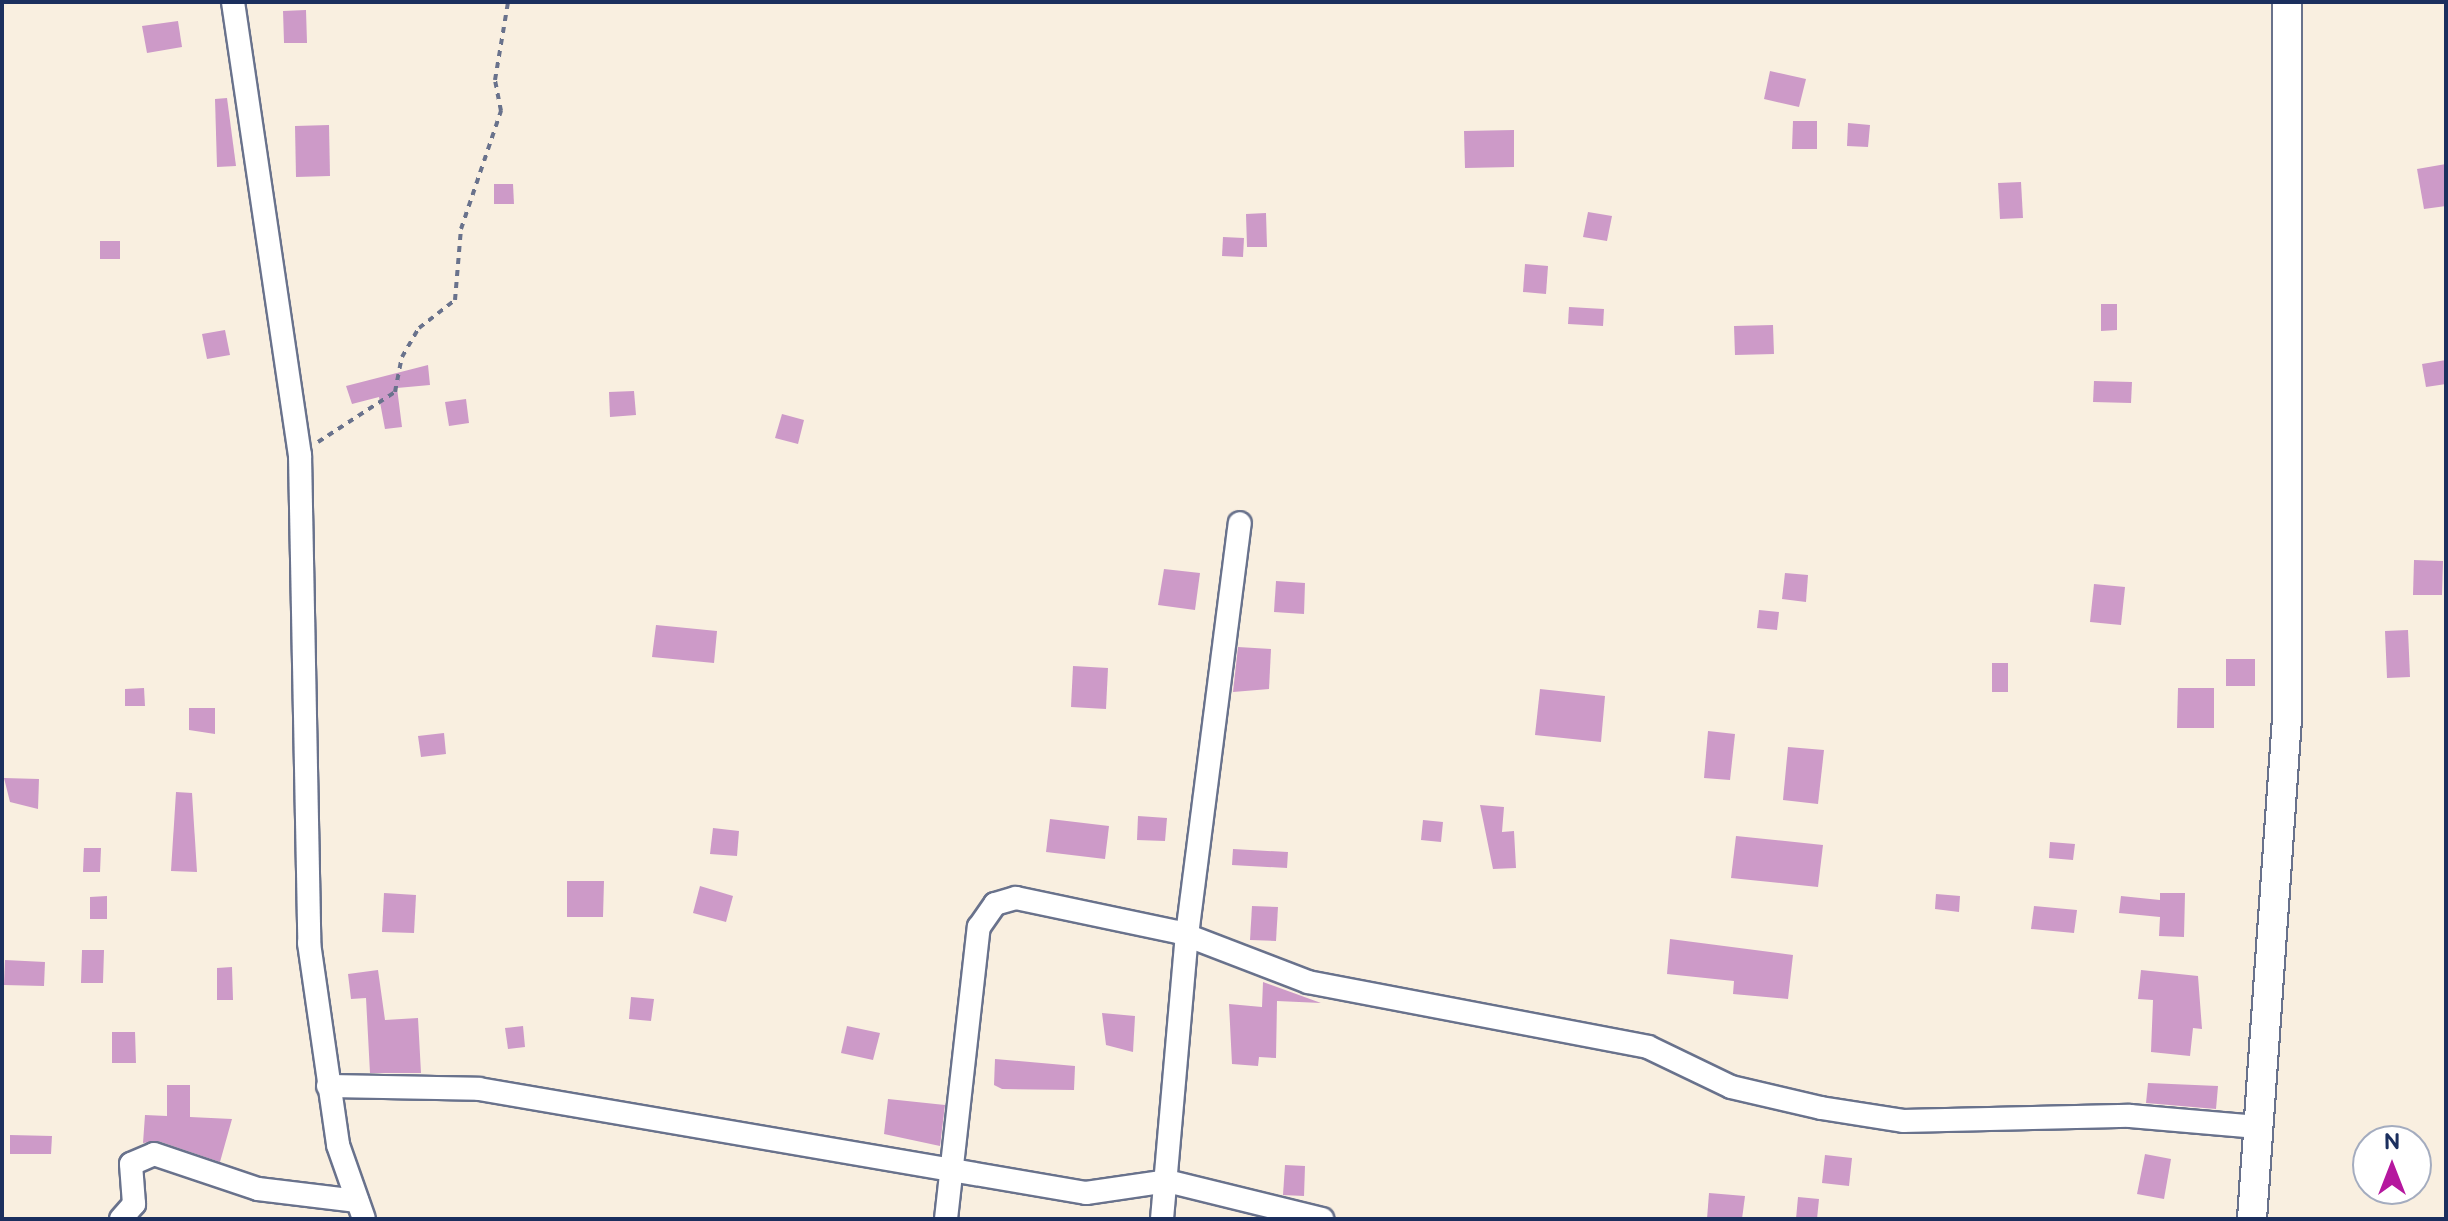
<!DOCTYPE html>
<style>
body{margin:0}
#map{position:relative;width:2448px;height:1221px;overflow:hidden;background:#f9efe0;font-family:"Balsamiq Sans",sans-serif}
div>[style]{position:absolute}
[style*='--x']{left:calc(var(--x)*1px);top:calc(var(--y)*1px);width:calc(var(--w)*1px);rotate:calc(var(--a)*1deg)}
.building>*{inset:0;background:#cd9ac8}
.path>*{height:4px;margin-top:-2px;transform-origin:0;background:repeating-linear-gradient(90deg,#69728c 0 6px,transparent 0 12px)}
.roads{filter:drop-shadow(2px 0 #69728c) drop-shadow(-2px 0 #69728c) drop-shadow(0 2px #69728c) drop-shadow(0 -2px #69728c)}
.minor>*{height:22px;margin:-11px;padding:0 11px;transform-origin:11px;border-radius:11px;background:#fff}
.tertiary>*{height:28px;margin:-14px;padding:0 14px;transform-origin:14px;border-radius:14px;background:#fff}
span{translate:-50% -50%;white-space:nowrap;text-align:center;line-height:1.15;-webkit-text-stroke:6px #fff;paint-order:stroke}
.frame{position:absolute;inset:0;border:4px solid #1b2f5e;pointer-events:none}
.north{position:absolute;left:2352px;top:1125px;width:80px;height:80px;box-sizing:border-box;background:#fff;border:2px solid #a4acbf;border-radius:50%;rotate:0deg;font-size:22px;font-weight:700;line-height:32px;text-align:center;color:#1b2f5e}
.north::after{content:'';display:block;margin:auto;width:28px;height:36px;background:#b5179e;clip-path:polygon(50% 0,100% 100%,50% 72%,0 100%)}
</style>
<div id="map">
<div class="building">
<i style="clip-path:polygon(306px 10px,307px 43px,284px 43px,283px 11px)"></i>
<i style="clip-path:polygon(178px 21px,182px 47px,147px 53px,142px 26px)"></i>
<i style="clip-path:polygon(1770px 71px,1806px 79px,1799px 107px,1764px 99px)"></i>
<i style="clip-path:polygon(227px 98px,236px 166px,217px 167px,215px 99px)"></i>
<i style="clip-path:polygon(1793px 121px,1817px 121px,1817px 149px,1792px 149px)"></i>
<i style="clip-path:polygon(1848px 123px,1870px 125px,1868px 147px,1847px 146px)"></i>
<i style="clip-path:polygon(329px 125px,330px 176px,296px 177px,295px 126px)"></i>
<i style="clip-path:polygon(1514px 130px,1514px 167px,1465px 168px,1464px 131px)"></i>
<i style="clip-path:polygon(2446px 164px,2446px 206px,2424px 209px,2417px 169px)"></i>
<i style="clip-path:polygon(2021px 182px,2023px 218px,2000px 219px,1998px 183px)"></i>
<i style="clip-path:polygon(494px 184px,513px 184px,514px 204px,494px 204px)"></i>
<i style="clip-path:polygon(1588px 212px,1612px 216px,1607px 241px,1583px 237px)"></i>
<i style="clip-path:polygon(1266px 213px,1267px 247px,1247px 247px,1246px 214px)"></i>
<i style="clip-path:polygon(1223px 237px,1244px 238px,1243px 257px,1222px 256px)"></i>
<i style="clip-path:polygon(100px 241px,120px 241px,120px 259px,100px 259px)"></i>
<i style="clip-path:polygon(1525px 264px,1548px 266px,1546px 294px,1523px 292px)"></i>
<i style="clip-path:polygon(2101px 304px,2117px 304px,2117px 330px,2101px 331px)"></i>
<i style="clip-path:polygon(1569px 307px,1604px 309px,1603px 326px,1568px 324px)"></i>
<i style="clip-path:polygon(1773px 325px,1774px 354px,1735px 355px,1734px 326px)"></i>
<i style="clip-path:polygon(225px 330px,230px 355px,207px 359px,202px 334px)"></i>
<i style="clip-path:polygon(2446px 360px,2446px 384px,2426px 387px,2422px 364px)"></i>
<i style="clip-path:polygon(428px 365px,430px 385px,397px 388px,402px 427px,385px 429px,379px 397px,352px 404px,346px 386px)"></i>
<i style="clip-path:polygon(2094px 381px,2132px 382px,2131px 403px,2093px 402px)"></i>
<i style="clip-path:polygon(634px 391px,636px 415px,610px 417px,609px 392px)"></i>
<i style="clip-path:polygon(466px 399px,469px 423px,449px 426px,445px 402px)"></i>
<i style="clip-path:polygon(782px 414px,804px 420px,798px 444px,775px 438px)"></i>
<i style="clip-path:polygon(2414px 560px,2443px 561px,2442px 595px,2413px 595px)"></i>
<i style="clip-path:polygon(1164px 569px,1200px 573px,1195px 610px,1158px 605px)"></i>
<i style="clip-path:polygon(1785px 573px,1808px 575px,1806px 602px,1782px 599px)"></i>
<i style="clip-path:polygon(1276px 581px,1305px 583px,1304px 614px,1274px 612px)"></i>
<i style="clip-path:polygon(2094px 584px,2125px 587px,2121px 625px,2090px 622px)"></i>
<i style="clip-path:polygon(1759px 610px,1779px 612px,1777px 630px,1757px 628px)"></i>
<i style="clip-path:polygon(656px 625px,717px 631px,714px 663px,652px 657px)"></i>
<i style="clip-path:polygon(2408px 630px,2410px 677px,2387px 678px,2385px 631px)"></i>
<i style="clip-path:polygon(1238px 647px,1271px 649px,1269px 689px,1233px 692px)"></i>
<i style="clip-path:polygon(2226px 659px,2255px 659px,2255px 686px,2226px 686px)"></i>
<i style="clip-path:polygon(1992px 663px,2008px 663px,2008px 692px,1992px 692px)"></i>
<i style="clip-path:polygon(1073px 666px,1108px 668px,1106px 709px,1071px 707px)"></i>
<i style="clip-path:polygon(144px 688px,145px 706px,125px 706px,125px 689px)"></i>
<i style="clip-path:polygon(2178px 688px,2214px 688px,2214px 728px,2177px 728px)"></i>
<i style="clip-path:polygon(1540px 689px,1605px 696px,1601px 742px,1535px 735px)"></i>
<i style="clip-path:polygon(189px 708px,215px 708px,215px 734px,189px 730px)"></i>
<i style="clip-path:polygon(1708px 731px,1735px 734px,1730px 780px,1704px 778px)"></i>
<i style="clip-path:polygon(444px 733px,446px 754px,421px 757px,418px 736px)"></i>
<i style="clip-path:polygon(1788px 747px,1824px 750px,1818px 804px,1783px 800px)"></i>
<i style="clip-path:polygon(4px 778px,39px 779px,38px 809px,10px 802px)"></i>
<i style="clip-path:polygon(176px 792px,192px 793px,197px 872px,171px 871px)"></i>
<i style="clip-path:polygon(1480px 805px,1504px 807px,1502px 832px,1514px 831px,1516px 868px,1493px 869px)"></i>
<i style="clip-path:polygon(1138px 816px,1167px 818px,1165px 841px,1137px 840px)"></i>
<i style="clip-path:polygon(1050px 819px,1109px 826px,1105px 859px,1046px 852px)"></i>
<i style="clip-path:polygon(1423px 820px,1443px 822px,1441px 842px,1421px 840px)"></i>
<i style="clip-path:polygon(713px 828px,739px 831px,737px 856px,710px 854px)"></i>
<i style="clip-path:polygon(1736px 836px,1823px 845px,1818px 887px,1731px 878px)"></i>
<i style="clip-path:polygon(2050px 842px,2075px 844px,2073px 860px,2049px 858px)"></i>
<i style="clip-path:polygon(84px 848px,101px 848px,100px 872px,83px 872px)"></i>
<i style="clip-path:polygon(1233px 849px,1288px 852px,1287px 868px,1232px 865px)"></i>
<i style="clip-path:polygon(567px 881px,604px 881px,603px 917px,567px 917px)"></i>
<i style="clip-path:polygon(700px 886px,733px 896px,726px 922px,693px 913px)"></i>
<i style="clip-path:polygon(384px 893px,416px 895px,414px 933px,382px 932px)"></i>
<i style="clip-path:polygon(2160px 893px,2185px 893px,2184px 937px,2159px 936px,2160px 917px,2119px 913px,2121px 896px,2160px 900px)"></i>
<i style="clip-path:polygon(1936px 894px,1960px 896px,1959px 912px,1935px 909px)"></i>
<i style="clip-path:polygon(107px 896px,107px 919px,90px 919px,90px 897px)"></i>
<i style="clip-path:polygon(1252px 906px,1278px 907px,1276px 941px,1250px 940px)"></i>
<i style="clip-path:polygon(2034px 906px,2077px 910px,2074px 933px,2031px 929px)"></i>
<i style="clip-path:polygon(1670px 939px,1793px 955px,1788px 999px,1733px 994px,1734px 981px,1667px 974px)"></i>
<i style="clip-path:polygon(82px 950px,104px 950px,103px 983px,81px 983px)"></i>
<i style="clip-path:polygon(5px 960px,45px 962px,44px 986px,4px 985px)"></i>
<i style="clip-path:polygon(232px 967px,233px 1000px,217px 1000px,217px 968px)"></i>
<i style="clip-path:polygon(378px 970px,385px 1020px,418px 1018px,421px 1073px,370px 1073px,366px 998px,351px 999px,348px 974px)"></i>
<i style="clip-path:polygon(2141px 970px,2198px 976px,2202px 1029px,2193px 1028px,2190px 1056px,2151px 1052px,2153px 1000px,2138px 999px)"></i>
<i style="clip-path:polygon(1263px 982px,1321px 1003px,1277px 1001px,1276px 1058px,1259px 1057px,1258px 1066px,1232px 1064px,1229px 1004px,1262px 1007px)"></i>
<i style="clip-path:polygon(631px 997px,654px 999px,651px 1021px,629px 1019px)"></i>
<i style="clip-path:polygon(1102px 1013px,1135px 1016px,1133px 1052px,1106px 1045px)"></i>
<i style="clip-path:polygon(523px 1026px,525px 1047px,508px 1049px,505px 1028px)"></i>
<i style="clip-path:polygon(847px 1026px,880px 1033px,873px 1060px,841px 1053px)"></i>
<i style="clip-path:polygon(112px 1032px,135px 1032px,136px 1063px,112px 1063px)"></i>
<i style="clip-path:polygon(995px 1059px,1075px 1066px,1074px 1090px,1002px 1089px,994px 1085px)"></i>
<i style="clip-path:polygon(2148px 1083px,2218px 1086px,2216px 1109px,2146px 1103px)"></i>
<i style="clip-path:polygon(167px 1085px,190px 1085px,190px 1117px,232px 1119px,220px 1162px,158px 1141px,143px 1143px,145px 1115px,167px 1116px)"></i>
<i style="clip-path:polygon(888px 1099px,945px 1105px,940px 1146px,884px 1134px)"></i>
<i style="clip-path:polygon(10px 1135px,52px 1136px,51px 1154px,10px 1154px)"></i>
<i style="clip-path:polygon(2145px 1154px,2171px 1159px,2164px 1199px,2137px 1194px)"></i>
<i style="clip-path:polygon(1825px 1155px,1852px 1158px,1849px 1186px,1822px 1183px)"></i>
<i style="clip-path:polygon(1285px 1165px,1305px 1166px,1304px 1196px,1283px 1195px)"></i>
<i style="clip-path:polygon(1709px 1193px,1745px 1196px,1742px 1219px,1707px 1219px)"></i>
<i style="clip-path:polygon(1798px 1197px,1819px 1199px,1817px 1219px,1796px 1219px)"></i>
</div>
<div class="path">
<i style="--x:318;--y:442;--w:92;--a:-33"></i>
<i style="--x:395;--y:392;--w:36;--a:-79"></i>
<i style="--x:402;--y:357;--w:34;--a:-60"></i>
<i style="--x:419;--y:328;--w:46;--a:-37.9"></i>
<i style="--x:455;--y:300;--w:71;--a:-85.2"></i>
<i style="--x:461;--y:229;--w:125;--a:-71.3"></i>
<i style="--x:501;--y:111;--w:32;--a:-101"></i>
<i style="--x:495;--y:80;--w:79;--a:-80.5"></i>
</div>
<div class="roads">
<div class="minor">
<i style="--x:233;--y:2;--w:458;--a:81.6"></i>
<i style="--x:300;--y:455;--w:488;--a:88.9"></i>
<i style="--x:309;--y:943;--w:204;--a:81.8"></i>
<i style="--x:338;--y:1145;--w:78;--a:70.6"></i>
<i style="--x:328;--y:1086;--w:151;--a:1.1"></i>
<i style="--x:479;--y:1089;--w:616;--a:9.72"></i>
<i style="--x:1086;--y:1193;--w:82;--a:-8.4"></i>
<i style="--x:1167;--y:1181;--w:160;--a:13.8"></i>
<i style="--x:121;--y:1219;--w:20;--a:-49"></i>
<i style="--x:134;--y:1204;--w:40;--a:-94.3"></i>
<i style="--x:131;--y:1164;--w:25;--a:-23"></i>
<i style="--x:154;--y:1154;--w:110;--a:18.6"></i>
<i style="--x:258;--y:1189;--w:100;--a:6.9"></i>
<i style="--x:946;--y:1219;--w:294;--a:-83.6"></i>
<i style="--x:979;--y:927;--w:28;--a:-55"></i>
<i style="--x:995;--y:904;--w:22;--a:-16"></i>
<i style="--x:1016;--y:898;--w:166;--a:11.9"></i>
<i style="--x:1178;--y:932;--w:139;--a:21"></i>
<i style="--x:1308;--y:982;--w:346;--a:10.8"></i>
<i style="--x:1648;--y:1047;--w:92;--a:25.7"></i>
<i style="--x:1731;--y:1087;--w:92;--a:13.1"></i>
<i style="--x:1821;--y:1108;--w:83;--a:9"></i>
<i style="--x:1903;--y:1121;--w:227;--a:-1.3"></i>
<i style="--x:2130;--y:1116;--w:128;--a:4.9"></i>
<i style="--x:1162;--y:1219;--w:285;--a:-85"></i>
<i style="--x:1187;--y:935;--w:415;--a:-82.7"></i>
</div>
<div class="tertiary">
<i style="--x:2252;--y:1219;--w:499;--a:-86"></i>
<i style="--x:2287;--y:721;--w:719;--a:-90"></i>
</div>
</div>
<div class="frame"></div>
<div class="north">N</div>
</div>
